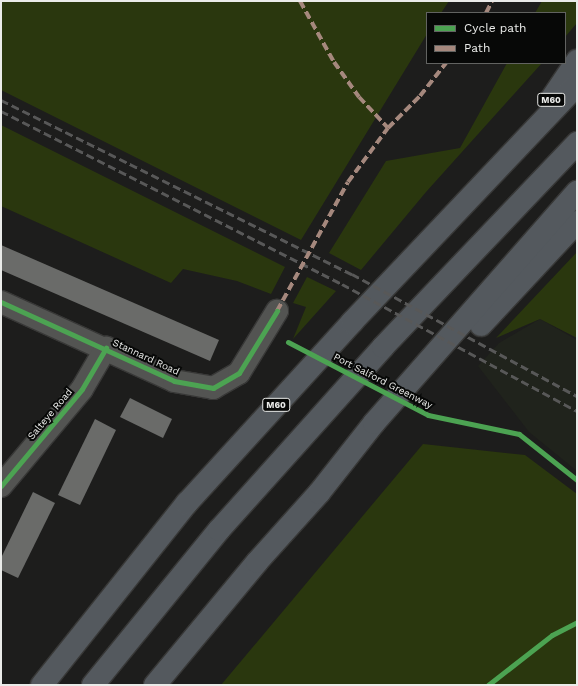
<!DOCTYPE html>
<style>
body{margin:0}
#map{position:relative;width:578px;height:686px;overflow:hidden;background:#1d1d1c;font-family:"Work Sans",sans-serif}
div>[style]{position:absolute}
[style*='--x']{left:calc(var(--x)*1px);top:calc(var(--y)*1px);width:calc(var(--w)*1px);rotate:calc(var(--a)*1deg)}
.built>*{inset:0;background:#20231c}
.green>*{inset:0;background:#2a370e}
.building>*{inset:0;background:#6a6b69}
.roads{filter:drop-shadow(1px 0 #383837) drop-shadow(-1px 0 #383837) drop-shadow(0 1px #383837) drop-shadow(0 -1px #383837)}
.minor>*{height:22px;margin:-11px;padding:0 11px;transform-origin:11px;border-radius:11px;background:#535452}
.motorway>*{height:22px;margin:-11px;padding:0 11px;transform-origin:11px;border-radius:11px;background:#54595e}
.rail>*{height:3px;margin-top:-1.5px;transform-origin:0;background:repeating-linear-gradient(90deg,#585858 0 8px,transparent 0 12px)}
.quiet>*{height:4px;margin-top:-2px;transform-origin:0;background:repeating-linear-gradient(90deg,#a5887d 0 8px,transparent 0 12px)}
.cycleway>*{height:5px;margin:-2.5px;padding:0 2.5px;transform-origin:2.5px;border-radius:2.5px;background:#4ca352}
span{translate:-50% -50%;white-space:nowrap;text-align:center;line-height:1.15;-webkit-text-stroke:4px #070807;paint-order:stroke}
.shield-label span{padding:1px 3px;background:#070807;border:1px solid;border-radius:3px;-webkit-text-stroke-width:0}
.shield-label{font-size:9px;color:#eaebe9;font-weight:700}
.street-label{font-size:10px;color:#eaebe9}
.frame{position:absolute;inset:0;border:2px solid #eaebe9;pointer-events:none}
.legend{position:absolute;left:426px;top:12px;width:140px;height:52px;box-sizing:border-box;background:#070807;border:1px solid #626361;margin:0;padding:5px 7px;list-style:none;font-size:12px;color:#eaebe9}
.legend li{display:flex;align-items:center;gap:8px;height:20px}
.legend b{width:20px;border:1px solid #626361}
</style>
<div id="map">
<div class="built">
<i style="clip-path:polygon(540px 319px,577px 340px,577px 471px,529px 432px,478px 366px,499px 343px)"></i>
</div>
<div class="green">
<i style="clip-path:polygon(1px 1px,449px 1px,441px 13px,427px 13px,427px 34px,301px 240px,1px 90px)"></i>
<i style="clip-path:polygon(542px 1px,577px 1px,577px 23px,565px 37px,565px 13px,535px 13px)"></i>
<i style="clip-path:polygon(507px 63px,542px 63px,426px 192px,361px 270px,329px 253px,386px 161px,460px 148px)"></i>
<i style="clip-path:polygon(1px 125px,285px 267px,271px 294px,237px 281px,183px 269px,171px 283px,1px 206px)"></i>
<i style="clip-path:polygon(577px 252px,577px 338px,540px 319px,496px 338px)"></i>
<i style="clip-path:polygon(307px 277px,336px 291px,293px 339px,306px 307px,293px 303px)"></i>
<i style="clip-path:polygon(423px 444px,525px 455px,577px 494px,577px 685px,221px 685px)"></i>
</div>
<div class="building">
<i style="clip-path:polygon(1px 245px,219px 340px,210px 361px,1px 270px)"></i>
<i style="clip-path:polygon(130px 398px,172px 419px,163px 438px,120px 417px)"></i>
<i style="clip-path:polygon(95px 419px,116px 430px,80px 505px,58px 495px)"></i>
<i style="clip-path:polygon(33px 492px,55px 503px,18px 578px,1px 570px,1px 558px)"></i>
</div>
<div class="roads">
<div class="minor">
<i style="--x:1;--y:302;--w:190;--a:24.5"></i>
<i style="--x:174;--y:381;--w:40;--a:10"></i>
<i style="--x:213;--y:388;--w:30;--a:-30"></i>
<i style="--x:239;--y:373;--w:73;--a:-58.5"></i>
<i style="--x:1;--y:486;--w:126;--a:-50.1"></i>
<i style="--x:82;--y:389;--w:48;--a:-59.7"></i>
</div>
<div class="motorway">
<i style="--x:552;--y:98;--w:45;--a:-56"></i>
<i style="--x:481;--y:325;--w:141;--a:-47"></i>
<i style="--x:42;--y:685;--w:233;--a:-51.5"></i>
<i style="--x:187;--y:503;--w:245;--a:-47.6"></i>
<i style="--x:352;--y:322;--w:327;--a:-46.5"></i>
<i style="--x:93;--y:685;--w:200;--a:-50.9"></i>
<i style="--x:219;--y:530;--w:246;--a:-48.1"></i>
<i style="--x:383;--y:347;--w:282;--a:-46.4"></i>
<i style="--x:155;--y:685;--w:160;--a:-50.3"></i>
<i style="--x:257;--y:562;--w:93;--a:-48.1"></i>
<i style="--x:319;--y:493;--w:89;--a:-51.8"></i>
<i style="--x:374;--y:423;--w:308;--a:-48.7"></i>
</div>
</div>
<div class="rail">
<i style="--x:1;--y:100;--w:392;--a:26.4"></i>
<i style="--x:352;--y:274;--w:256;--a:28.5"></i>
<i style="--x:1;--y:111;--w:382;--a:26.9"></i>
<i style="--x:342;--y:284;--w:267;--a:28.4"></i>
</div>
<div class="quiet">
<i style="--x:300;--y:1;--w:70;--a:60.9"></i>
<i style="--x:334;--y:62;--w:43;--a:54.5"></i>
<i style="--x:359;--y:97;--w:42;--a:46.9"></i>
<i style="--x:486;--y:13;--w:13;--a:-63"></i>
<i style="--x:277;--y:311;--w:147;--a:-61.2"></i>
<i style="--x:348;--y:182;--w:67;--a:-53.5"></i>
<i style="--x:388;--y:128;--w:45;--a:-45"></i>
<i style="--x:420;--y:96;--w:42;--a:-51.8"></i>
</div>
<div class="cycleway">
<i style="--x:1;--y:302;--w:190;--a:24.5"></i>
<i style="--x:174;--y:381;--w:40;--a:10"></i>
<i style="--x:213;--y:388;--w:30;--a:-30"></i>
<i style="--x:239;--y:373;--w:73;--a:-58.5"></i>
<i style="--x:288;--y:342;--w:158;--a:27.5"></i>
<i style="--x:428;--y:415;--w:93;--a:11.8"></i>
<i style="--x:519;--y:434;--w:74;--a:38.4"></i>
<i style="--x:1;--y:486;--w:126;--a:-50.1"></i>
<i style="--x:82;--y:389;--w:48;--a:-59.7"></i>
<i style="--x:488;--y:685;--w:81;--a:-38"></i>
<i style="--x:552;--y:635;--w:28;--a:-27"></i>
</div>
<div class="shield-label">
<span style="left:551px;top:100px">M60</span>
<span style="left:276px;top:405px">M60</span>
</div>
<div class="street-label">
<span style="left:146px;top:357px;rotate:25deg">Stannard Road</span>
<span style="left:383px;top:381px;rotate:27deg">Port Salford Greenway</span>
<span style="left:50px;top:414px;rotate:-50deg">Salteye Road</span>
</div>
<div class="frame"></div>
<ul class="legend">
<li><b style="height:5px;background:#4ca352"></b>Cycle path</li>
<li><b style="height:5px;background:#a5887d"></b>Path</li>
</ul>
</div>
